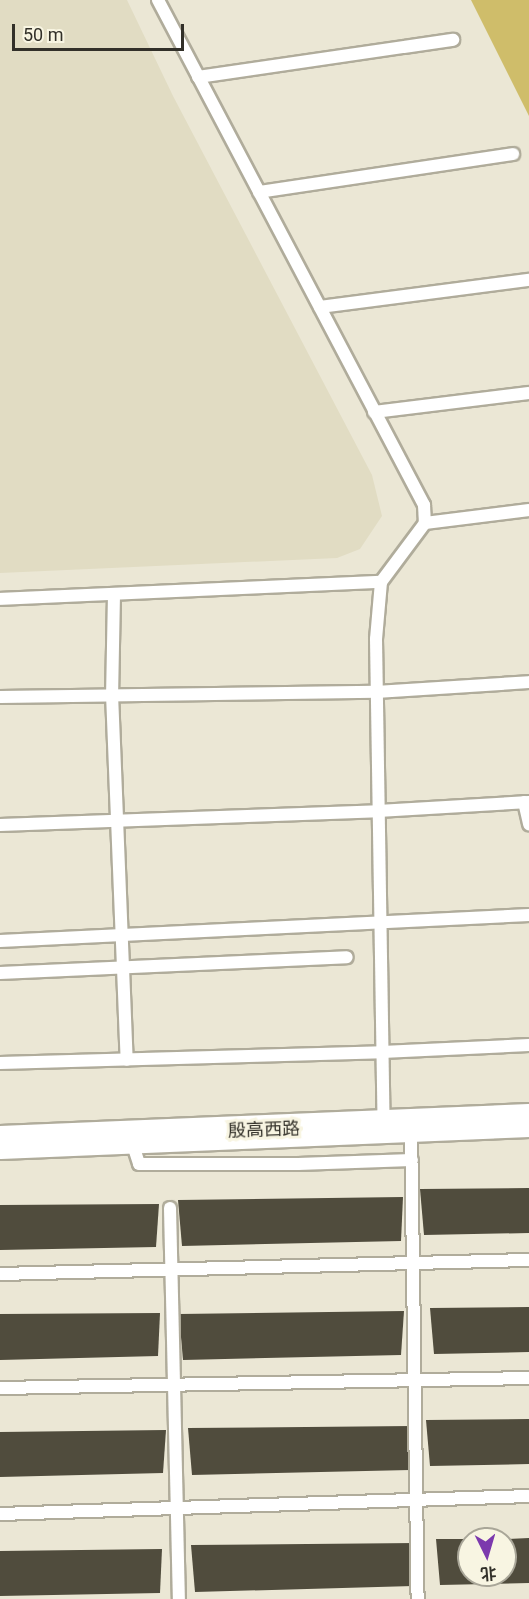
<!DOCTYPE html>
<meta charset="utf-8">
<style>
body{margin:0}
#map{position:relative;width:529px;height:1599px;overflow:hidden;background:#ebe7d5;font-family:Roboto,"Noto Sans SC",sans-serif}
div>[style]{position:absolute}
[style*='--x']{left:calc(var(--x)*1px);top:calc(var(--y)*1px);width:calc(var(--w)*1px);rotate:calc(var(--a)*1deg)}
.built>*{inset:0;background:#e1dcc3}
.water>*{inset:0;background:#cfbd6a}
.building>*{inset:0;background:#504c3d}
.roads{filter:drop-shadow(2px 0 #b0ac9b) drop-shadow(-2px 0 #b0ac9b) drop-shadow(0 2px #b0ac9b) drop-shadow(0 -2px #b0ac9b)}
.service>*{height:12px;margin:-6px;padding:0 6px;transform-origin:6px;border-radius:6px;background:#fff}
.primary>*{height:33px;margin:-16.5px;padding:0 16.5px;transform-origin:16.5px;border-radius:16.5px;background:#fff}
span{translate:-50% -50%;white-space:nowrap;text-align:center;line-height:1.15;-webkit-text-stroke:6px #f8f5e2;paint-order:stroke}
.street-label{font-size:18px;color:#323029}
.north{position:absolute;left:457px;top:1527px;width:60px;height:60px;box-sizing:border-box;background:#f8f5e2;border:2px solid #a9a698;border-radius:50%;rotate:175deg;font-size:16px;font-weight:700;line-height:24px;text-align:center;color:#323029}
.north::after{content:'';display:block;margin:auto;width:21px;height:27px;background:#7c39ad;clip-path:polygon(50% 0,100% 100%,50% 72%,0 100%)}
.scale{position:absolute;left:12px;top:24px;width:172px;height:27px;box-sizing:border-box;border:3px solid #323029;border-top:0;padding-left:8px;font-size:18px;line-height:21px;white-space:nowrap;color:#323029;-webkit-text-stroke:4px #f8f5e2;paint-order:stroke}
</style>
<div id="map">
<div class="built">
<i style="clip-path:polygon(0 0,127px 0,173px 96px,372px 475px,382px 516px,360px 549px,337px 558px,0 573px)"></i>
</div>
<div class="water">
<i style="clip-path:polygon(471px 0,529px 0,529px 116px)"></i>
</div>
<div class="building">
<i style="clip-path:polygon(529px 1188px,529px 1233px,424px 1235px,420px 1189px)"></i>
<i style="clip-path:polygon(403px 1197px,401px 1241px,182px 1246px,178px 1200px)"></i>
<i style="clip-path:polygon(159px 1204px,156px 1247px,0 1250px,0 1205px)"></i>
<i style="clip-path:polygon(529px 1307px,529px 1352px,434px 1354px,430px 1308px)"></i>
<i style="clip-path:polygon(404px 1311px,401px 1355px,183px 1360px,179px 1314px)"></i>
<i style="clip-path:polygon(160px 1313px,158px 1356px,0 1360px,0 1314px)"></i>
<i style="clip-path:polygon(529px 1419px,529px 1464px,430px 1466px,426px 1420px)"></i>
<i style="clip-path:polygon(412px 1426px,410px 1470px,192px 1475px,188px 1428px)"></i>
<i style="clip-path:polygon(166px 1430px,163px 1473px,0 1477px,0 1432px)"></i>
<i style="clip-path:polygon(529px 1538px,529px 1583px,440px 1585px,436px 1539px,469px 1539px,469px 1575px,505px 1575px,505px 1539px)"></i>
<i style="clip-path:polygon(416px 1543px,413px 1586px,195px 1592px,191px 1545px)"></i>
<i style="clip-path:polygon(162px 1549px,160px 1593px,0 1596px,0 1551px)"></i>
</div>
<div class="roads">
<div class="service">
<i style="--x:158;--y:0;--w:571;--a:62.22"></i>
<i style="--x:424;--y:505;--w:18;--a:87"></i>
<i style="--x:425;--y:523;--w:74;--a:126.7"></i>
<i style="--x:381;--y:582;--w:57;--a:95"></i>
<i style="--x:376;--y:639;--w:485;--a:89.1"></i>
<i style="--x:198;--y:77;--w:258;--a:-8.3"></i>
<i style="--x:259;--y:192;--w:257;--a:-8.5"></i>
<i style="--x:320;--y:307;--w:211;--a:-7.4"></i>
<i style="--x:374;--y:412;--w:156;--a:-7"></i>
<i style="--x:425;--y:523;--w:105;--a:-7.1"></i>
<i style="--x:114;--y:594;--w:100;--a:91.1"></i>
<i style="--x:112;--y:694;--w:366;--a:87.7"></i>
<i style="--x:0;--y:599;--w:381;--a:-2.6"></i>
<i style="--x:0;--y:697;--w:376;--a:-0.8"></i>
<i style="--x:376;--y:692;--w:153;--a:-3.7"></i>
<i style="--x:524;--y:802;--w:23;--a:77"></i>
<i style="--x:0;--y:825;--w:378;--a:-2.1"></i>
<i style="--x:378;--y:811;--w:151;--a:-3.4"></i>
<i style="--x:0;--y:941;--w:530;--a:-2.81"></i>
<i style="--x:0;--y:973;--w:347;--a:-2.6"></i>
<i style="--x:0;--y:1063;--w:382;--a:-1.6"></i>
<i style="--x:382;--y:1052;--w:147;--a:-2.7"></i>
<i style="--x:411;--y:1126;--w:473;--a:89.2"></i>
<i style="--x:131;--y:1139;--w:26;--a:72"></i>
<i style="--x:139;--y:1164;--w:159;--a:0"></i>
<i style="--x:298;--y:1164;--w:114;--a:-2"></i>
<i style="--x:170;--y:1208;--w:391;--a:88.7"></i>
<i style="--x:0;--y:1274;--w:529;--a:-1.52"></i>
<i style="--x:0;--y:1388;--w:529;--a:-1.08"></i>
<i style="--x:0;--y:1514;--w:529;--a:-1.95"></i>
</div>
<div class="primary">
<i style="--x:0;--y:1142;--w:529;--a:-2.38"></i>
</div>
</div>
<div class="street-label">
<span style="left:264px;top:1130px;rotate:-2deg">殷高西路</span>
</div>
<div class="north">北</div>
<div class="scale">50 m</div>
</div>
